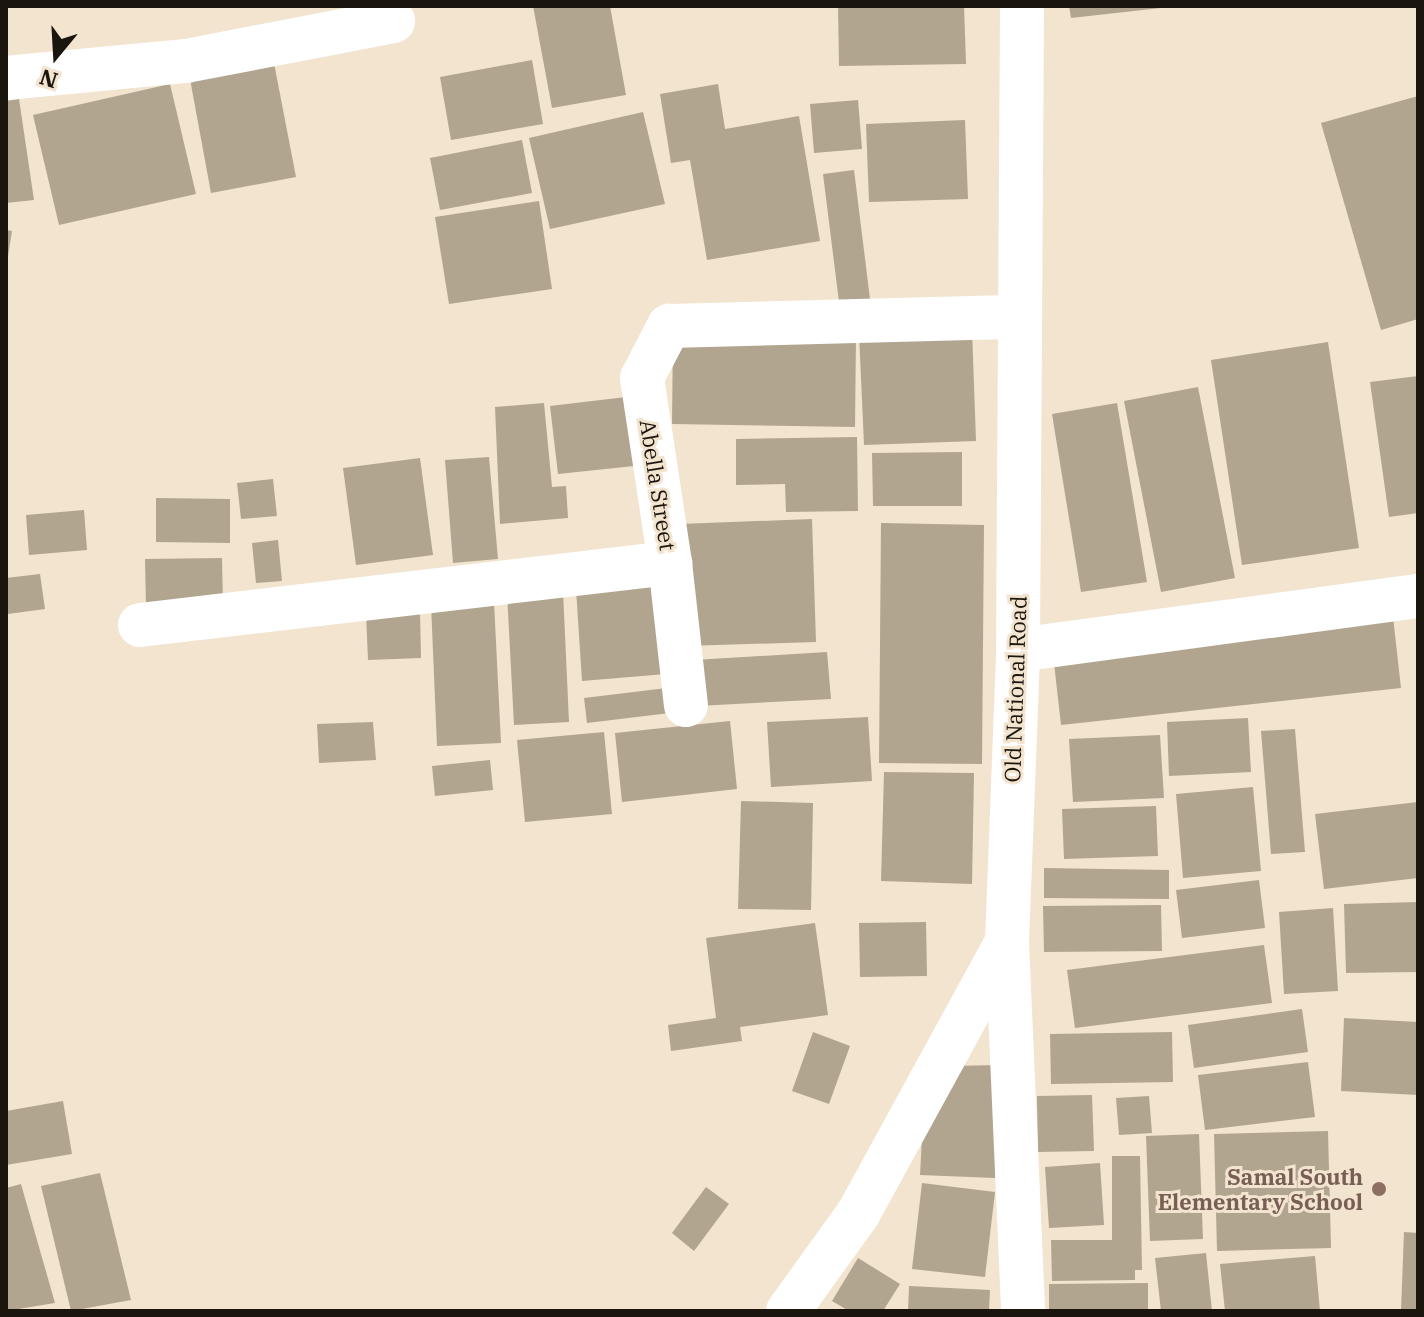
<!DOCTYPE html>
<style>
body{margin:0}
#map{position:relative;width:1424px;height:1317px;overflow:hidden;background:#f2e4cf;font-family:"IBM Plex Serif",serif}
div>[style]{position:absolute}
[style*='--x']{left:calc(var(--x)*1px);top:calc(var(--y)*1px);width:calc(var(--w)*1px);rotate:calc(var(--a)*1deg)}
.building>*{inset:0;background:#b1a590}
.minor>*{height:44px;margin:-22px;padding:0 22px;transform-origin:22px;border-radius:22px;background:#fff}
.major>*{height:44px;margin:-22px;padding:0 22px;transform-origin:22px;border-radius:22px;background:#fff}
.dots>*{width:22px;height:22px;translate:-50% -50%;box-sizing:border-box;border:4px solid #f2e4cf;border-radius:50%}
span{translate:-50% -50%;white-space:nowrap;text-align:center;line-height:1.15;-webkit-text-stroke:6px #f2e4cf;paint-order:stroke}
.street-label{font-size:22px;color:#1a160e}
.education-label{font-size:22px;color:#785e54;font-weight:700}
.right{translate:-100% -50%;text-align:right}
.frame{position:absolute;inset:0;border:8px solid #1a160e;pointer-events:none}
.north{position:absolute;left:16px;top:16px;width:80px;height:80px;-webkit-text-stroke:6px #f2e4cf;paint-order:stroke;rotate:198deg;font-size:22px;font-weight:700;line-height:32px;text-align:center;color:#1a160e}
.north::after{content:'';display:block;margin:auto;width:28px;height:36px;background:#1a160e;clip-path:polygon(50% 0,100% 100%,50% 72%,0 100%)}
</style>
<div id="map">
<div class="building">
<i style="clip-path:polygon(533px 6px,610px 6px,626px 95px,552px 108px)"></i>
<i style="clip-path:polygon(838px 6px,964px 6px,966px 64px,839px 66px)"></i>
<i style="clip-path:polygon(1069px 6px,1161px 6px,1161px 8px,1071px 18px)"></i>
<i style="clip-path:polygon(532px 60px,543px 124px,451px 140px,440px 77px)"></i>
<i style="clip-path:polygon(274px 63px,296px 177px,211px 193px,190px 79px)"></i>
<i style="clip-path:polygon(170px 84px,196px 194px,59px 225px,33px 115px)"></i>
<i style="clip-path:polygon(718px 84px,725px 129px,799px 116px,820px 241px,707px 260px,690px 160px,671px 163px,660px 94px)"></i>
<i style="clip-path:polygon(1418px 96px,1418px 319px,1381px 330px,1321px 123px)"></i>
<i style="clip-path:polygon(19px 99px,34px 200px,6px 203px,6px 101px)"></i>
<i style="clip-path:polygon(858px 100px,862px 149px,814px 153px,810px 104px)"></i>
<i style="clip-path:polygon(643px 112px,665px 204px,550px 229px,529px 138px)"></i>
<i style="clip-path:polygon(965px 120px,968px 199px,869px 202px,866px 124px)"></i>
<i style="clip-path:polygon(522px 140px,532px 193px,440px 210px,430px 158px)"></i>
<i style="clip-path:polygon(854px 170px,871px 307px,840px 310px,823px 174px)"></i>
<i style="clip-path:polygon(539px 201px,552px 289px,449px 304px,435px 217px)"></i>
<i style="clip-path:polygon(6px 230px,12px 231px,8px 256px,6px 256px)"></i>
<i style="clip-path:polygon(972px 329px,976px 441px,864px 445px,859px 333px)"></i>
<i style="clip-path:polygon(673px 331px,856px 334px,855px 427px,672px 424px)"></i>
<i style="clip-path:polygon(1328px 342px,1359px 548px,1242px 565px,1211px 360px)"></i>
<i style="clip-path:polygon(1418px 376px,1418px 513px,1389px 517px,1370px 382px)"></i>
<i style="clip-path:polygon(1198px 387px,1235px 578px,1161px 592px,1124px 401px)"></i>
<i style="clip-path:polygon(626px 397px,634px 466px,558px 474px,550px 406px)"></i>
<i style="clip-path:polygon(544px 403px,552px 487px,566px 486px,568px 518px,500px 524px,495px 407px)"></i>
<i style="clip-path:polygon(1117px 403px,1147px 582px,1081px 592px,1052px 414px)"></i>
<i style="clip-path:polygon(857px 437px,858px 511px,786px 512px,785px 484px,736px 485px,736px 439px)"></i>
<i style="clip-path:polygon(962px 452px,962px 506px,873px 506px,872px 453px)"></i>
<i style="clip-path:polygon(489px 457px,498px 559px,453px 563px,445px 460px)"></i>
<i style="clip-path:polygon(420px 458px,433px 555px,356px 565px,343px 468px)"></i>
<i style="clip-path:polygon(273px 479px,277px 516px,241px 519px,237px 483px)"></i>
<i style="clip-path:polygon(156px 498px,230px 499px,230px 543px,156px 542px)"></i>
<i style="clip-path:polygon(84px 510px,87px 550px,29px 555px,26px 515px)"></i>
<i style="clip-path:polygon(812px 519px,816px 642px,685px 646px,680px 524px)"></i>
<i style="clip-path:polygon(881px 523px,984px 525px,982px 764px,879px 763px)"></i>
<i style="clip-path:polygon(278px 540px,282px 581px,256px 583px,252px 543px)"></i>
<i style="clip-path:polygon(222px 558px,223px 606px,146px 608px,145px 559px)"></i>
<i style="clip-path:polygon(40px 574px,45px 609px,8px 614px,6px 578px)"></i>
<i style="clip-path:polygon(659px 583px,666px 674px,582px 681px,576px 589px)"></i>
<i style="clip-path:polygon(563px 591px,569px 722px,514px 725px,507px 593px)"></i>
<i style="clip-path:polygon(494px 602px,501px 743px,437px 746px,431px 604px)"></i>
<i style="clip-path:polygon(420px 612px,421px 658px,368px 660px,366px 614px)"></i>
<i style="clip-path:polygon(1393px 617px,1401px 688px,1061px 725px,1053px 654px)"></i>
<i style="clip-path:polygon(827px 652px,831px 699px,697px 706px,694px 660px)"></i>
<i style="clip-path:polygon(675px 687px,678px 712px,587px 723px,584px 698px)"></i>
<i style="clip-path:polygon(868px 717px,872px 781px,771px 787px,767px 722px)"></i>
<i style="clip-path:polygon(1248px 718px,1251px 772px,1169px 776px,1167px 722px)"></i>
<i style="clip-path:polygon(730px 721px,737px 789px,622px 802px,615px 733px)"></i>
<i style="clip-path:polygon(373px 722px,376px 760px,319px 763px,317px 724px)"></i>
<i style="clip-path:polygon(1295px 729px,1305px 852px,1271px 854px,1261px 731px)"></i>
<i style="clip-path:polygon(604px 732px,612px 814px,525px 822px,517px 740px)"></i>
<i style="clip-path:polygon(1160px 735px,1164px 798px,1073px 802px,1069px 739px)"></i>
<i style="clip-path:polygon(490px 760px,493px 790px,435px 796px,432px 766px)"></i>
<i style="clip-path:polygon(884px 772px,974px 773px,972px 884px,881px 881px)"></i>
<i style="clip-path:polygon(1253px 787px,1261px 871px,1183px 878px,1176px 794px)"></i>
<i style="clip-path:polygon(741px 801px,813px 803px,811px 910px,738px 909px)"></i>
<i style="clip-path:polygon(1418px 802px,1418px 878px,1324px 889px,1315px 814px)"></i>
<i style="clip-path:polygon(1156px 806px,1158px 856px,1064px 859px,1062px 809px)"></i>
<i style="clip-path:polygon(1044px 868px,1169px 870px,1169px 899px,1044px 898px)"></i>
<i style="clip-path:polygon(1259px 880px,1265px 928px,1182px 938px,1176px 890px)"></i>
<i style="clip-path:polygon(1418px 902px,1418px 972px,1346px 973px,1344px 904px)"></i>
<i style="clip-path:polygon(1161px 905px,1162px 951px,1044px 952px,1043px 906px)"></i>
<i style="clip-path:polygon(1333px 908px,1338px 991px,1284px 994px,1279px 912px)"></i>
<i style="clip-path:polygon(926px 922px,927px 976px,860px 977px,859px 923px)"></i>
<i style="clip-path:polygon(815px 923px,828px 1015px,740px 1027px,742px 1041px,671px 1051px,668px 1025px,716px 1018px,706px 938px)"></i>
<i style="clip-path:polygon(1264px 945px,1272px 1003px,1075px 1028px,1067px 970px)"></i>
<i style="clip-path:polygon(1302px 1009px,1308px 1052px,1194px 1068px,1188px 1025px)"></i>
<i style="clip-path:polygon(1344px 1018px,1418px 1022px,1418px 1095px,1341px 1091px)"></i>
<i style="clip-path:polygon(813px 1032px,850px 1046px,829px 1104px,792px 1091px)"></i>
<i style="clip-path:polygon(1172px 1032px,1173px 1082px,1051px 1084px,1050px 1034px)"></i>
<i style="clip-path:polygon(1308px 1062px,1315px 1117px,1205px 1130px,1198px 1075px)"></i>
<i style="clip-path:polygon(999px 1065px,995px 1178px,920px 1175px,923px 1118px,951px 1066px)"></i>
<i style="clip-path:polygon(1092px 1095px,1094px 1151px,1038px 1152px,1037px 1096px)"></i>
<i style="clip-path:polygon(1149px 1096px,1152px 1133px,1119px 1135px,1116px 1098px)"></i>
<i style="clip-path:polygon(63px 1101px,72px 1154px,6px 1165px,6px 1111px)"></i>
<i style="clip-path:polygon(1328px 1131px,1331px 1248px,1217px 1251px,1214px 1134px)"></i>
<i style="clip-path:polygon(1199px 1134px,1203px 1239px,1150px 1241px,1146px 1136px)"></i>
<i style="clip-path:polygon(1112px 1156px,1140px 1156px,1142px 1270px,1135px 1270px,1135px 1280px,1052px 1281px,1051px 1240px,1112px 1240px)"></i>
<i style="clip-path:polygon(1100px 1163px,1104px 1225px,1049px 1228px,1045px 1167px)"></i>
<i style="clip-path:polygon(100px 1173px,131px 1300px,71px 1311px,41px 1186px)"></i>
<i style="clip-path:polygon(922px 1183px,995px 1192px,985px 1277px,912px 1269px)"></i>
<i style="clip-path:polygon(21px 1184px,55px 1303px,6px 1311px,6px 1188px)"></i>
<i style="clip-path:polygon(706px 1187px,729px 1204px,694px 1251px,672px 1233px)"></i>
<i style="clip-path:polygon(1404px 1232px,1418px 1233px,1418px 1311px,1401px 1311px)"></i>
<i style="clip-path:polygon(1206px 1253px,1212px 1311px,1161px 1311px,1155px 1258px)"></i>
<i style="clip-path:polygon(1315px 1256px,1320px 1311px,1225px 1311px,1220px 1264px)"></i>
<i style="clip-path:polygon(858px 1258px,900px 1284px,883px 1311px,849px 1311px,832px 1301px)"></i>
<i style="clip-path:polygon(1148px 1283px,1148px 1311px,1049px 1311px,1049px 1284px)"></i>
<i style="clip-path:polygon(909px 1286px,990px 1290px,989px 1311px,908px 1311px)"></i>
</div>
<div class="minor">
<i style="--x:6;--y:78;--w:181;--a:-5.4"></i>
<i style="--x:186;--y:61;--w:211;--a:-10.9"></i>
<i style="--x:670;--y:563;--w:143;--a:83.6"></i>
<i style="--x:140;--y:625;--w:534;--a:-6.67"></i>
<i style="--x:670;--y:563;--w:187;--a:-98.6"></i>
<i style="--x:642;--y:378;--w:59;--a:-62.6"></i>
<i style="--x:669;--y:326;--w:350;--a:-1.5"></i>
<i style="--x:1018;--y:650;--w:404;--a:-7.7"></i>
<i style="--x:1007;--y:942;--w:369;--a:87.5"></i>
</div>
<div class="major">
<i style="--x:788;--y:1311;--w:120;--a:-54.2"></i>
<i style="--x:858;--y:1214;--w:310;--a:-61.3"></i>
<i style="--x:1007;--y:942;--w:292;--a:-87.8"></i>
<i style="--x:1018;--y:650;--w:644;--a:-89.64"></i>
</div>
<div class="dots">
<i style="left:1379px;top:1189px;background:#8d6e63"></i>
</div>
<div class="street-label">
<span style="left:658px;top:485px;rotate:81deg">Abella Street</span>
<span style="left:1015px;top:689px;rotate:-88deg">Old National Road</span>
</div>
<div class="education-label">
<span class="right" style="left:1363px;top:1189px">Samal South<br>Elementary School</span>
</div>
<div class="frame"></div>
<div class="north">N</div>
</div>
